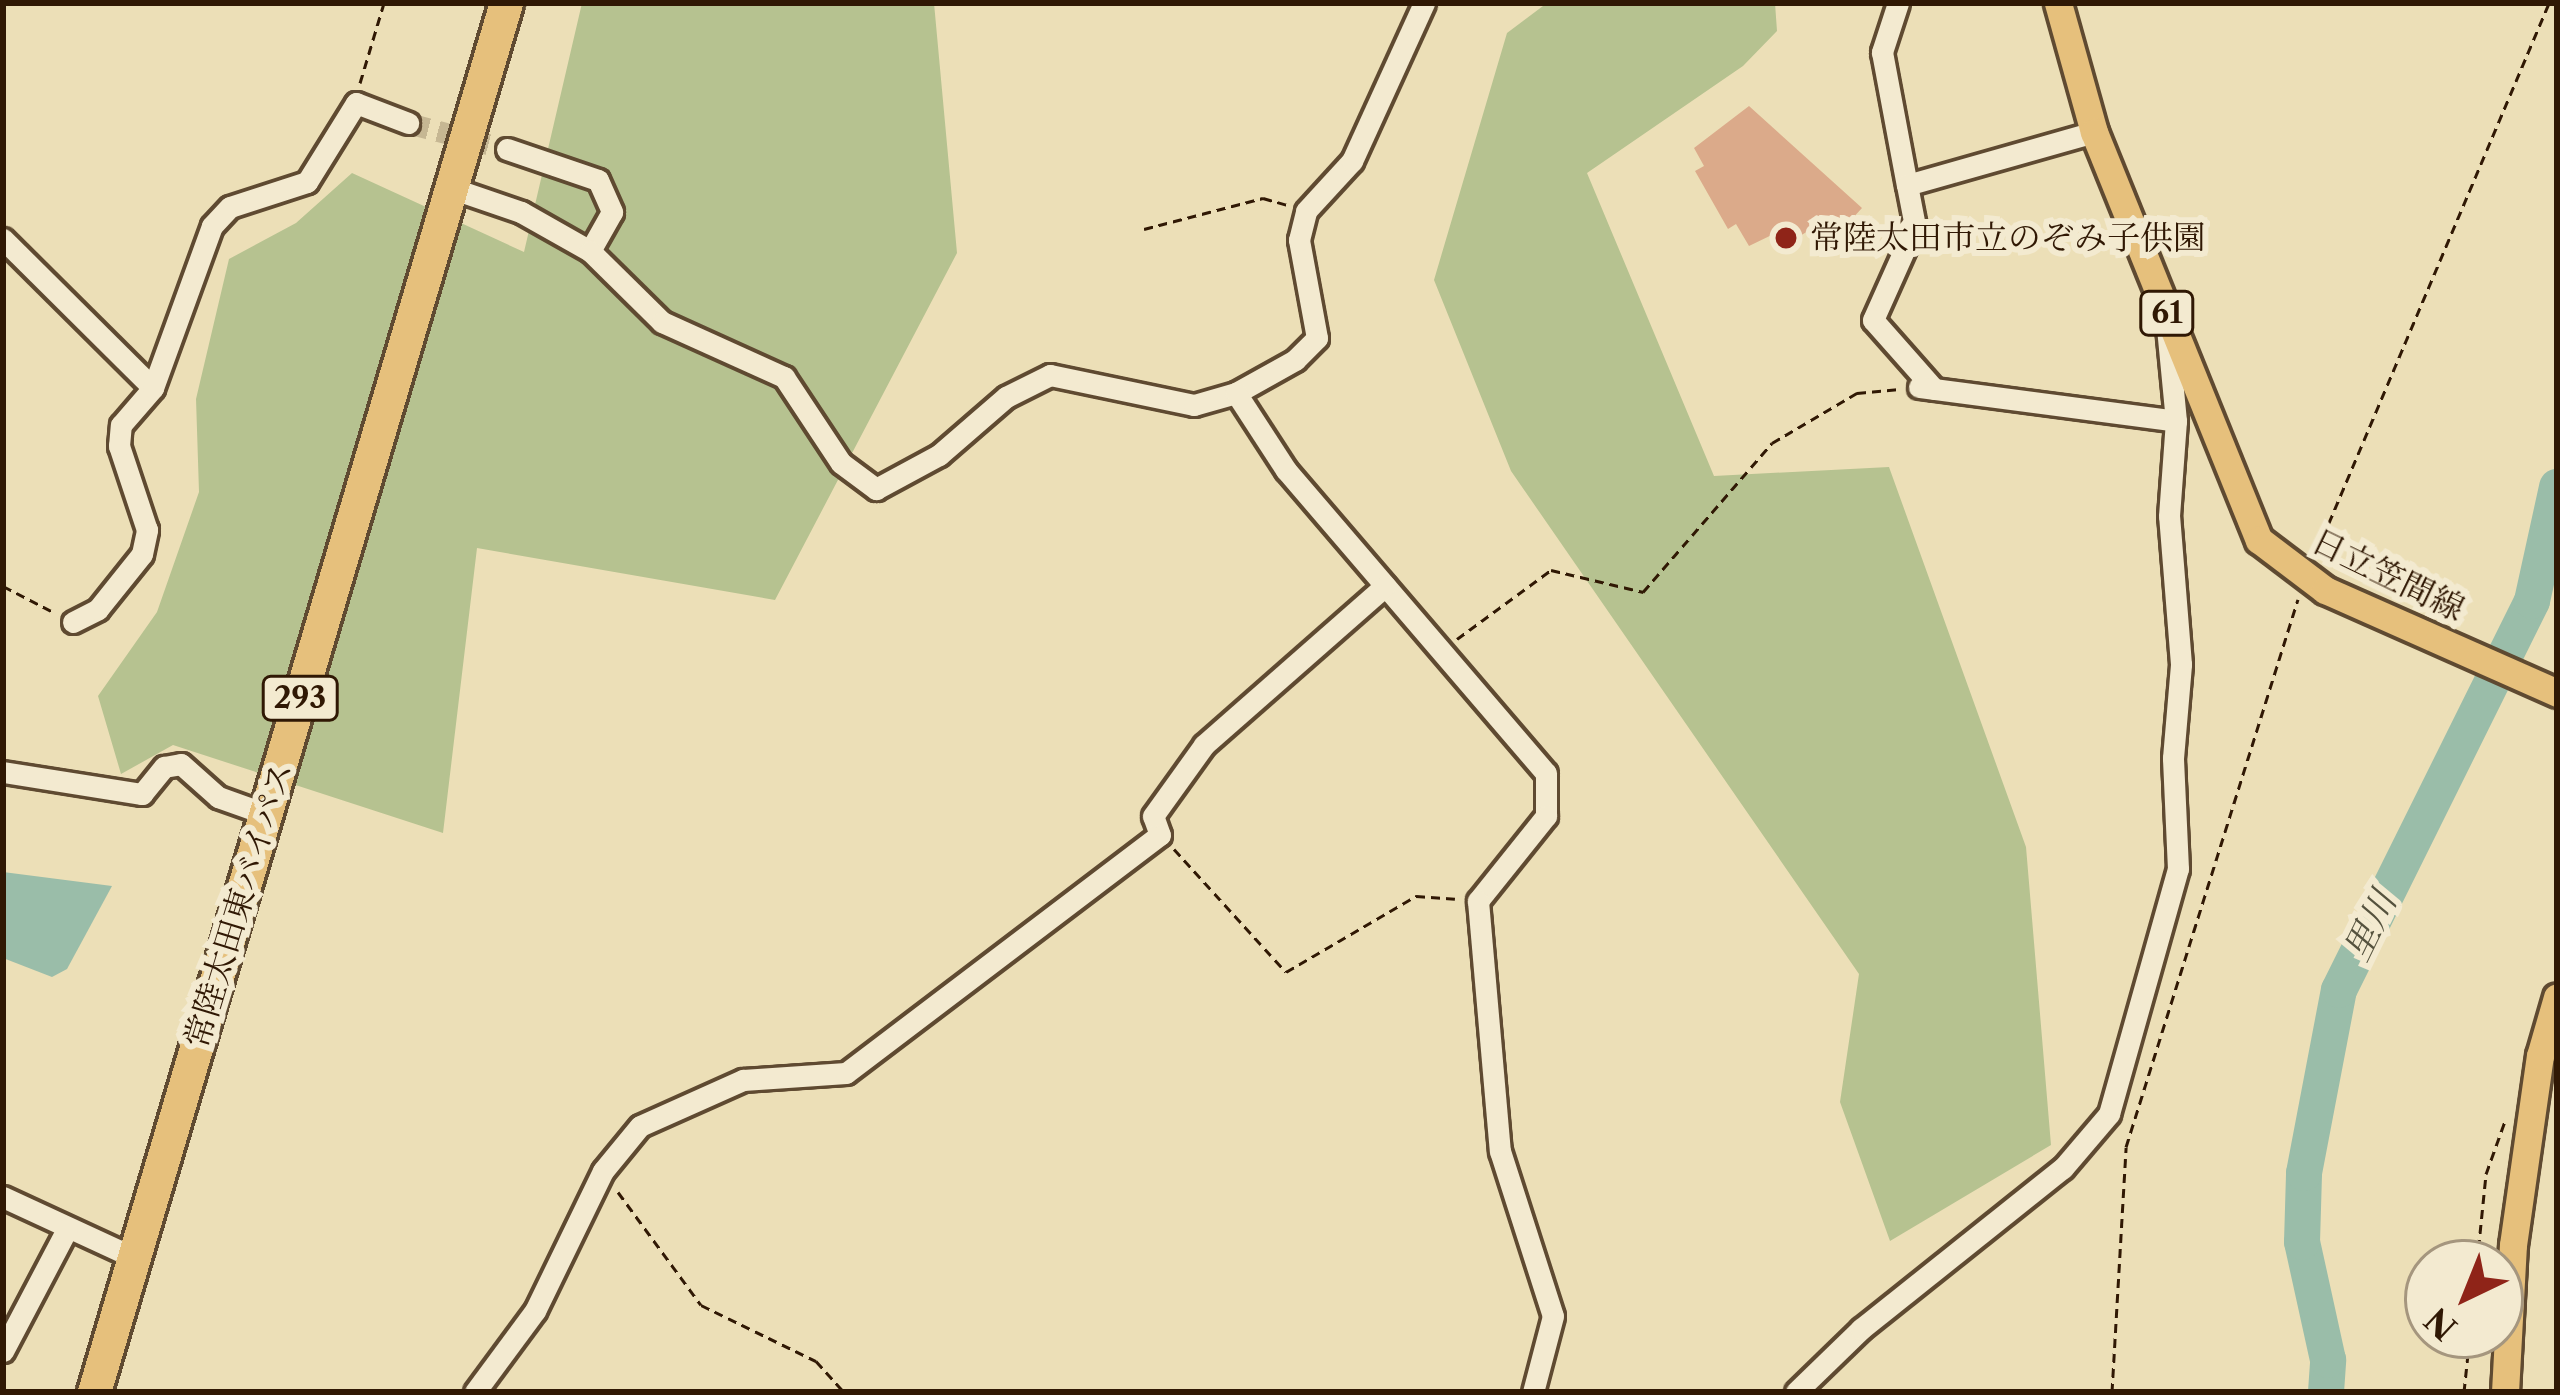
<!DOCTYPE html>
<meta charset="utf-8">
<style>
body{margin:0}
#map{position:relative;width:2560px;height:1395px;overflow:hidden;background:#ecdfb7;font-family:"Libre Caslon Text","Noto Serif JP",serif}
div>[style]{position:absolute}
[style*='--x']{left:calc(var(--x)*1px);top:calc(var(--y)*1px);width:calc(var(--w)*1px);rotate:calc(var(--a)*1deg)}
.green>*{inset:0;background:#b6c290}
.water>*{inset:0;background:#9abda9}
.river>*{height:36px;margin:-18px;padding:0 18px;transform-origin:18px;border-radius:18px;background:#9abda9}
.building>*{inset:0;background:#dbaa8a}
.minor-tunnel>*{height:21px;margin-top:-10.5px;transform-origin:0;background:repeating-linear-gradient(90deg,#c6b793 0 21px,transparent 0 31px)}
.path>*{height:3px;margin-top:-1.5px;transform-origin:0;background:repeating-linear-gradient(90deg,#301804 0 9px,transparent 0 15px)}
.roads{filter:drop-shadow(3px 0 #5f4a31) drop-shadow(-3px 0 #5f4a31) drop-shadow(0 3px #5f4a31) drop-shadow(0 -3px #5f4a31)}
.minor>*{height:21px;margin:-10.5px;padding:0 10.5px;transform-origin:10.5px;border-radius:10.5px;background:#f3ead0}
.major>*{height:27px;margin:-13.5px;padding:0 13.5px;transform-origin:13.5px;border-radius:13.5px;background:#e6c07c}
.highway>*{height:33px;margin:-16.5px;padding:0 16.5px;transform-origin:16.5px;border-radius:16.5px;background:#e6c07c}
.dots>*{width:33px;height:33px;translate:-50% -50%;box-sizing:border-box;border:6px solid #f3ead0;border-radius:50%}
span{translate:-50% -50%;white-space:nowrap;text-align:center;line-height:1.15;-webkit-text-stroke:12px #f3ead0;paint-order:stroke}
.shield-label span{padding:3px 9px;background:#f3ead0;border:3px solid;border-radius:9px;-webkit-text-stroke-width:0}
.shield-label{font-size:30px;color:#301804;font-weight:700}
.poi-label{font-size:33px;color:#301804}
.left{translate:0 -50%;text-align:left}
.street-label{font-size:33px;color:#301804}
.water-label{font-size:36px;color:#55523e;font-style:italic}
.frame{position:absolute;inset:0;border:6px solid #301804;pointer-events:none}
.north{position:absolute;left:2404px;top:1239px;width:120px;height:120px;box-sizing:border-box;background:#f3ead0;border:3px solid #a5967e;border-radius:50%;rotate:223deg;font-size:33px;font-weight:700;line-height:48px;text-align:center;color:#301804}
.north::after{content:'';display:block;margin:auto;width:42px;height:54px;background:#8f2418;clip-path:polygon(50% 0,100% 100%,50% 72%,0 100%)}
</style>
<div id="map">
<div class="green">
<i style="clip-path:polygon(582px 3px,934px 3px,957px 253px,775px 600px,477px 548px,443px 833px,173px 745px,121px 774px,98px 696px,157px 612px,199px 492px,196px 399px,229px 259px,296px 223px,352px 173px,524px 252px)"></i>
<i style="clip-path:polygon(1547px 3px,1775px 3px,1777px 31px,1743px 66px,1587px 173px,1714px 476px,1889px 467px,2026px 847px,2051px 1145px,1890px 1241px,1840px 1102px,1859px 974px,1511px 471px,1434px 280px,1507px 33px)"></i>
</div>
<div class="water">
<i style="clip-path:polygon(3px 872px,112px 886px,67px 969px,52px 977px,3px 958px)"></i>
</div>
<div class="river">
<i style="--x:2326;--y:1392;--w:32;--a:-86"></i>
<i style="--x:2328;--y:1360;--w:121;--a:-102.4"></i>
<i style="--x:2302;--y:1242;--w:69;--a:-88.3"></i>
<i style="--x:2304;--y:1173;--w:186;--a:-79.2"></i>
<i style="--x:2339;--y:990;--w:434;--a:-63.6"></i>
<i style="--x:2532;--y:601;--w:117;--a:-77.6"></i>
</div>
<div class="building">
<i style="clip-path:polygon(1749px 106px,1862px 208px,1839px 233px,1816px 226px,1792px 241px,1784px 229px,1749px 246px,1736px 224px,1728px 229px,1695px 171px,1704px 166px,1694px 148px)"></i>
</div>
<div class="minor-tunnel">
<i style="--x:408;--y:123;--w:102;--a:14.7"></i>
</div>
<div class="path">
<i style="--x:360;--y:83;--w:84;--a:-73.3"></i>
<i style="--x:1144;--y:229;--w:123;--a:-14.6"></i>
<i style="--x:1263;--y:198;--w:25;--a:16"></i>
<i style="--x:2317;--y:551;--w:595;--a:-67.05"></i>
<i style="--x:3;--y:586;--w:59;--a:27.4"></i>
<i style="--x:1457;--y:639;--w:117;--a:-36.3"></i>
<i style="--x:1551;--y:570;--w:95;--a:13.4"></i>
<i style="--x:1643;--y:592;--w:197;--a:-49.1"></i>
<i style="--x:1772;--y:443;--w:99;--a:-30.5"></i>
<i style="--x:1857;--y:393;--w:43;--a:-5.3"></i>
<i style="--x:1174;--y:849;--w:166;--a:47.7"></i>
<i style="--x:1286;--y:972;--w:151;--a:-30.3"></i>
<i style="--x:1416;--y:896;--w:39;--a:4"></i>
<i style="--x:618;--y:1192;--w:140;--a:53.7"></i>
<i style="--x:701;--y:1305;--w:128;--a:26"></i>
<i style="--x:816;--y:1361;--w:42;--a:47.9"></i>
<i style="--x:2477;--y:1263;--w:89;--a:-84.2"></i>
<i style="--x:2486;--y:1174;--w:59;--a:-70.3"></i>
<i style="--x:2112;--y:1392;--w:245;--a:-86.7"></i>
<i style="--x:2126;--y:1147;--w:574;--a:-72.57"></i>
<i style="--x:2464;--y:1392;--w:57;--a:-84"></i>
</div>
<div class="roads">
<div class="minor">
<i style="--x:1898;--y:3;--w:52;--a:108.1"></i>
<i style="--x:1882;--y:52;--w:135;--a:79.4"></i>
<i style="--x:1907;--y:185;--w:194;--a:-15.8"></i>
<i style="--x:507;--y:149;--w:96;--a:18.8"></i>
<i style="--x:598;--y:180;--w:35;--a:66"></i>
<i style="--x:612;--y:212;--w:45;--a:119.4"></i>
<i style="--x:1907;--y:185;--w:42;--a:79"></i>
<i style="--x:1915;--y:226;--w:103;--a:114.1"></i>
<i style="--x:1873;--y:320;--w:92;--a:48.5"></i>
<i style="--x:451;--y:188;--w:74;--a:18.9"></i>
<i style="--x:521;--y:212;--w:79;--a:29.5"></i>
<i style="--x:590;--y:251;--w:101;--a:44.6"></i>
<i style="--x:662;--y:322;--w:134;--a:24.3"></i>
<i style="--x:784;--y:377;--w:103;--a:56.5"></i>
<i style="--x:841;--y:463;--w:44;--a:36.6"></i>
<i style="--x:876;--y:489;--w:72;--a:-28.4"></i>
<i style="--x:939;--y:455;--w:89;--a:-40.9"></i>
<i style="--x:1006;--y:397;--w:49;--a:-26.6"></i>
<i style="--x:1050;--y:375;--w:147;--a:11.8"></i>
<i style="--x:1194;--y:405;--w:44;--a:-15.9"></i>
<i style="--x:1236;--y:393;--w:68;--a:-29.2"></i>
<i style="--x:1295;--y:360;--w:31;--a:-45"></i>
<i style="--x:1317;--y:338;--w:100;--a:-100.4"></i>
<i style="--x:1299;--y:240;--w:30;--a:-76"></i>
<i style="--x:1306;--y:211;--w:68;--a:-47.4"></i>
<i style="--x:1352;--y:161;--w:174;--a:-65.5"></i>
<i style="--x:3;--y:239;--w:211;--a:44.8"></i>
<i style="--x:1919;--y:387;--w:259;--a:7.5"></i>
<i style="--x:1236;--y:393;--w:92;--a:57"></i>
<i style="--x:1286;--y:470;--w:399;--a:49.4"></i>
<i style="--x:1546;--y:773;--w:43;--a:90"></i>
<i style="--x:1546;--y:816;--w:109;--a:128.7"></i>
<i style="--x:1478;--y:901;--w:251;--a:85"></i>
<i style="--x:1500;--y:1151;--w:173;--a:72.2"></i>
<i style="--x:1553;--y:1316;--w:79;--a:104.7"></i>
<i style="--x:73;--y:622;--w:28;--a:-27"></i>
<i style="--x:98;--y:609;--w:70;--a:-51.3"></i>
<i style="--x:142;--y:554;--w:25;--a:-78"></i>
<i style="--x:147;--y:530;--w:89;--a:-108.4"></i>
<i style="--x:119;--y:446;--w:21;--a:-85"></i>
<i style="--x:121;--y:425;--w:49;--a:-49.1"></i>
<i style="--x:153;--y:388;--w:172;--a:-70"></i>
<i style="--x:212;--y:226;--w:26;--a:-47"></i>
<i style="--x:230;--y:207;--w:81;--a:-18"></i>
<i style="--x:307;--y:182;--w:93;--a:-58.2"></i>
<i style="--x:356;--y:103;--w:56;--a:21"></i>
<i style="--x:3;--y:772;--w:141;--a:9"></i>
<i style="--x:142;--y:794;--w:35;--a:-51"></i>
<i style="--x:164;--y:767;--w:17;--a:-10"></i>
<i style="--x:181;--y:764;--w:50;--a:41.7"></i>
<i style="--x:218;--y:797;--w:51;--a:19.5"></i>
<i style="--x:3;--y:1197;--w:143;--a:24.8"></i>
<i style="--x:3;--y:1351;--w:138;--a:-62.3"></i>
<i style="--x:475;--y:1392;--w:101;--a:-53.5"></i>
<i style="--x:535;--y:1311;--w:156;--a:-64.1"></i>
<i style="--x:603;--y:1171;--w:58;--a:-50.6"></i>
<i style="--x:640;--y:1126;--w:113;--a:-24.1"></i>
<i style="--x:743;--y:1080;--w:103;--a:-3.9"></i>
<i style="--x:846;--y:1073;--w:394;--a:-37.2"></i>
<i style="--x:1160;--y:835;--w:20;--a:-110"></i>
<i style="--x:1153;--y:816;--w:87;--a:-54.3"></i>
<i style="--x:1204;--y:745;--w:241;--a:-41.3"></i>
<i style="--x:1796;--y:1392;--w:91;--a:-44.1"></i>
<i style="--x:1861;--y:1329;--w:258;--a:-38.6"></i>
<i style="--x:2063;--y:1168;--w:71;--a:-49.6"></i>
<i style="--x:2109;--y:1114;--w:255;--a:-74.3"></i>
<i style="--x:2178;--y:869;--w:111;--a:-92.6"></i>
<i style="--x:2173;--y:758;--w:94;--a:-85.1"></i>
<i style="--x:2181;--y:664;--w:148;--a:-94.6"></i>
<i style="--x:2169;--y:516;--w:95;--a:-85.8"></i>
<i style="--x:2176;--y:421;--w:94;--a:-95.5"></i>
</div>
<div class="major">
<i style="--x:2058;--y:3;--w:134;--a:74.4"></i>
<i style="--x:2094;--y:132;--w:440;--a:68"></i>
<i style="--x:2259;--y:540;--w:83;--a:37.1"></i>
<i style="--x:2325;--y:590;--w:254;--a:23.9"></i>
<i style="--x:2505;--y:1392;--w:147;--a:-86.9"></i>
<i style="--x:2513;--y:1245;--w:191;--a:-81.9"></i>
<i style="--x:2540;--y:1056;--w:61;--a:-73.9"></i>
</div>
<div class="highway">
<i style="--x:94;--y:1392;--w:1449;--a:-73.48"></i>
</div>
</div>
<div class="dots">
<i style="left:1786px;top:238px;background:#8f2418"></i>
</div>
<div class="shield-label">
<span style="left:2167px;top:313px">61</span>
<span style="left:300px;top:698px">293</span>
</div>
<div class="poi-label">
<span class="left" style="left:1810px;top:238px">常陸太田市立のぞみ子供園</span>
</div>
<div class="street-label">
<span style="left:2388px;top:575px;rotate:26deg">日立笠間線</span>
<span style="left:239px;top:905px;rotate:-73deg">常陸太田東バイパス</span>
</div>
<div class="water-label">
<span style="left:2370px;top:926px;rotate:-64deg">里川</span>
</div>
<div class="frame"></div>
<div class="north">N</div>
</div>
